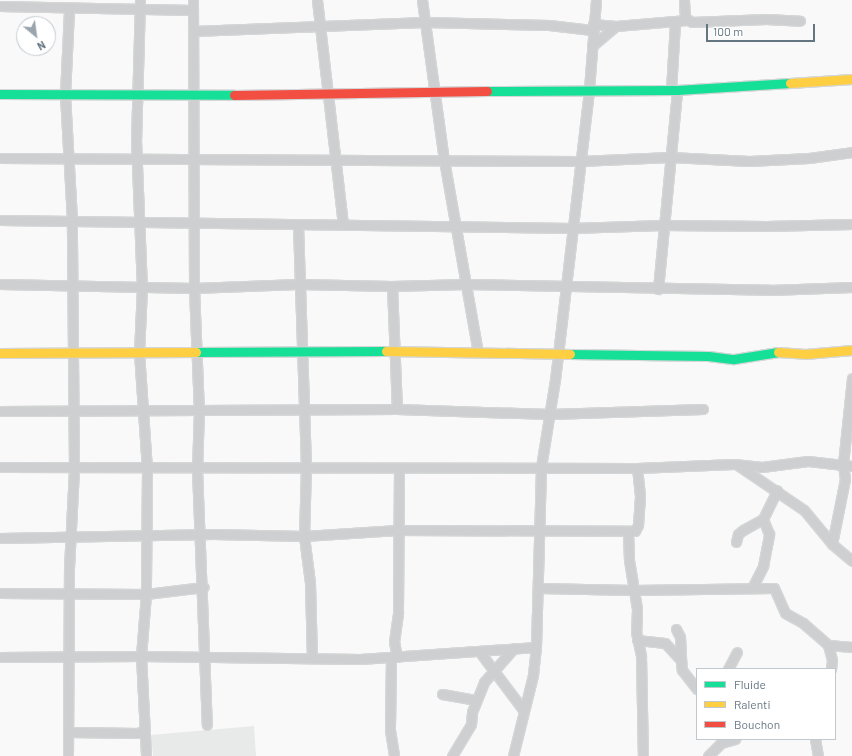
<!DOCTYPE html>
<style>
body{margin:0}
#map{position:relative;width:852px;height:756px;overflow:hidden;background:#f9f9f9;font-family:Barlow,sans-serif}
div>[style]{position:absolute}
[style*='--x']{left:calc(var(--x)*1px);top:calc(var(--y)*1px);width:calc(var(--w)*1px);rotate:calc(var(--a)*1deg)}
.built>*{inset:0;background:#e8e9e9}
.roads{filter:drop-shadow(1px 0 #d5d6d7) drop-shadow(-1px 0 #d5d6d7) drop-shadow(0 1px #d5d6d7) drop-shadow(0 -1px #d5d6d7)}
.street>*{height:9px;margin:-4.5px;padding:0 4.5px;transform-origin:4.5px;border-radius:4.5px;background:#cecfd0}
.fast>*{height:9px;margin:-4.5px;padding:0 4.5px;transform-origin:4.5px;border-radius:4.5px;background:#16e098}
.slow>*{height:9px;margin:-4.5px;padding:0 4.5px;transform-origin:4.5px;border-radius:4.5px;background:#ffcf43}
.jam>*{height:9px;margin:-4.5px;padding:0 4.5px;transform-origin:4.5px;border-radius:4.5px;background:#f24e42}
span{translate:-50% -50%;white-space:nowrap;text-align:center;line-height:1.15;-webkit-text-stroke:4px #fff;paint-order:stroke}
.legend{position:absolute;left:696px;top:668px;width:140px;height:72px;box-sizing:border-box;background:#fff;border:1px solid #c1c8cd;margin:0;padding:5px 7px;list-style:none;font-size:12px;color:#657683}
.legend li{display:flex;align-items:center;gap:8px;height:20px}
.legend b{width:20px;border:1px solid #c1c8cd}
.north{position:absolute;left:16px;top:16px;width:40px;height:40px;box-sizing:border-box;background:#fff;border:1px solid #c1c8cd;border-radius:50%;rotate:151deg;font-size:11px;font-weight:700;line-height:16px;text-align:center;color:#657683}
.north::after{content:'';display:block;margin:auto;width:14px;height:18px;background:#99a4ac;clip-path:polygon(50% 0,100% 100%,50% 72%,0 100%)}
.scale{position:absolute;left:706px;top:24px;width:109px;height:18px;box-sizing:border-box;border:2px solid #657683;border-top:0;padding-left:5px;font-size:12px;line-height:14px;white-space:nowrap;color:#657683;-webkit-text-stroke:3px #fff;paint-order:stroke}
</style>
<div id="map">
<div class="built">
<i style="clip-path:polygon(254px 726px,256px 756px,153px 756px,151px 735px)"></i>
</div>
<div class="roads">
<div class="street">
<i style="--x:140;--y:0;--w:140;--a:91.6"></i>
<i style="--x:136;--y:140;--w:147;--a:87.7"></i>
<i style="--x:142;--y:287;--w:65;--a:92.6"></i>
<i style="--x:139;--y:352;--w:117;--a:86.1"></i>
<i style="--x:147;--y:469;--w:125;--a:90.5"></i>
<i style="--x:146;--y:594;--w:62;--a:94.6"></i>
<i style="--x:141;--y:656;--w:100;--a:87.1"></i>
<i style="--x:193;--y:0;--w:288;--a:89.8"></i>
<i style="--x:194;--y:288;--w:122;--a:87.7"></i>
<i style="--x:199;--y:410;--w:59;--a:91.9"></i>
<i style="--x:197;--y:469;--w:256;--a:87.8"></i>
<i style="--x:317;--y:0;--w:226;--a:83.4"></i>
<i style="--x:422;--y:0;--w:162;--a:82.2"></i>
<i style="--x:444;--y:160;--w:195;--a:80"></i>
<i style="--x:684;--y:0;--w:18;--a:87"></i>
<i style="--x:685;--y:18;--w:8;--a:30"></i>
<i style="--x:692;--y:22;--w:74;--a:-2.3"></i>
<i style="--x:766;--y:19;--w:34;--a:3"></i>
<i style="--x:0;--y:6;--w:193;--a:1.2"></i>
<i style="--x:593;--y:24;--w:23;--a:5"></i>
<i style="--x:616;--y:26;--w:71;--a:-4.8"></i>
<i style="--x:193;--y:31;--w:232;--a:-2.2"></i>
<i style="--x:425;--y:22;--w:124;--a:1.4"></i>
<i style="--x:549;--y:25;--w:43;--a:6.6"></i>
<i style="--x:592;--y:46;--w:31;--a:-40"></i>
<i style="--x:671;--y:90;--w:67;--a:-86.6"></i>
<i style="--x:0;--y:158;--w:580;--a:0.3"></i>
<i style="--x:580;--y:161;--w:90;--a:-2.5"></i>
<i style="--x:670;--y:157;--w:79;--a:2.9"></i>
<i style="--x:749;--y:161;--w:60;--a:-2.9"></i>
<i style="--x:809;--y:158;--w:43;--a:-7.9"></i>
<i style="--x:0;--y:220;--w:572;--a:0.8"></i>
<i style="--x:572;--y:228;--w:91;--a:-1.9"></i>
<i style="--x:663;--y:225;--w:103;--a:0.6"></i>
<i style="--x:766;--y:226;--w:86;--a:-1.3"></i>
<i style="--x:298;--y:225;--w:241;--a:88.1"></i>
<i style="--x:306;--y:466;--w:70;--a:91.6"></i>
<i style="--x:304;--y:536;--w:47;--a:82.7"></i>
<i style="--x:310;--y:583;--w:75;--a:88.5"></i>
<i style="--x:0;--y:284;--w:194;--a:1.2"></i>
<i style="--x:194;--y:288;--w:104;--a:-2.2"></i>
<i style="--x:298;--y:284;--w:94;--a:1.2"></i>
<i style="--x:392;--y:286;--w:74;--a:-1.5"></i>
<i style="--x:466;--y:284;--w:304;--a:1.1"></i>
<i style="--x:770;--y:290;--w:82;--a:-2.1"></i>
<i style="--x:392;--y:286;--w:123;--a:87.7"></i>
<i style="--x:658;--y:289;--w:200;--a:-84.5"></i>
<i style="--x:0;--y:411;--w:397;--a:-0.3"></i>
<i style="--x:397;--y:409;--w:153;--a:1.9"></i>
<i style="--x:550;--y:414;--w:153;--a:-1.9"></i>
<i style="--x:736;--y:464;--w:82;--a:34.1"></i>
<i style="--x:804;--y:510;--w:44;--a:50.5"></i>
<i style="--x:832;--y:544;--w:26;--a:40"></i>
<i style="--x:0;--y:467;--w:637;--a:0.09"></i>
<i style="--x:637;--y:468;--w:97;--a:-2.4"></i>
<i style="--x:734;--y:464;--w:28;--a:6"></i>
<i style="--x:762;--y:467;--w:46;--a:-7.4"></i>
<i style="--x:808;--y:461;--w:44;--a:6.5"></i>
<i style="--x:628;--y:531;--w:29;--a:88"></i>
<i style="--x:629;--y:560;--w:50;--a:80.7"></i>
<i style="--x:637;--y:609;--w:23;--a:92"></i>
<i style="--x:636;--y:632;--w:25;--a:78"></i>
<i style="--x:641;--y:656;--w:100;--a:88.9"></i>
<i style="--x:0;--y:538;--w:213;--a:-1.1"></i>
<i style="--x:213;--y:534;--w:91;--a:1.3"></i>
<i style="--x:304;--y:536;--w:94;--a:-3.7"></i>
<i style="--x:398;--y:530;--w:237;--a:0.2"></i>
<i style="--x:635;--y:531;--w:7;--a:-63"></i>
<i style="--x:638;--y:525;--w:29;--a:-86"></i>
<i style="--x:640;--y:496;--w:28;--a:-96"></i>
<i style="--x:736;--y:542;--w:8;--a:-76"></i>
<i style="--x:738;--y:534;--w:6;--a:-39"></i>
<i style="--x:743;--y:530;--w:23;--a:-29"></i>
<i style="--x:832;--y:544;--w:66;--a:-78.7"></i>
<i style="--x:845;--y:479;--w:15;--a:-98"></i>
<i style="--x:843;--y:464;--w:86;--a:-84"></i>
<i style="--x:538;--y:588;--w:95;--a:1.2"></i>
<i style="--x:633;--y:590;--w:141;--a:-0.8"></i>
<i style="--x:774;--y:588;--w:27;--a:66"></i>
<i style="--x:785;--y:613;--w:21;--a:29"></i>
<i style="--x:803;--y:623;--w:33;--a:41"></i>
<i style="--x:828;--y:645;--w:24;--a:5"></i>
<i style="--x:752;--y:588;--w:25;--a:-63"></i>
<i style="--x:763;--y:566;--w:33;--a:-79"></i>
<i style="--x:769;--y:534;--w:16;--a:-112"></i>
<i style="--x:763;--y:519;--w:32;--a:-64"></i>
<i style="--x:0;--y:593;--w:146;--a:0.4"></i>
<i style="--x:146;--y:594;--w:58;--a:-6.9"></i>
<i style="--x:676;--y:629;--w:9;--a:63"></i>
<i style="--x:680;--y:637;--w:33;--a:87"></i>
<i style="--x:682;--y:670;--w:24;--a:52"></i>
<i style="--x:637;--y:640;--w:28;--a:6"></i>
<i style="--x:665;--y:643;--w:22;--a:47"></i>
<i style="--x:828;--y:645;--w:16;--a:75"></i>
<i style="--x:832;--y:660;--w:9;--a:96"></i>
<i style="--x:479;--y:651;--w:75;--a:53.1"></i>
<i style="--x:0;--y:657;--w:141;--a:-0.4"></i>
<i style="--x:141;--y:656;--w:219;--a:0.8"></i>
<i style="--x:360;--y:659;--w:176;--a:-3.9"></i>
<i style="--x:391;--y:657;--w:73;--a:90.8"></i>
<i style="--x:390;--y:730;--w:26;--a:81"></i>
<i style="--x:397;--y:657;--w:15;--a:-101"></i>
<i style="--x:394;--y:642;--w:30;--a:-82"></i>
<i style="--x:398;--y:612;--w:142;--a:-89.6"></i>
<i style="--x:728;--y:669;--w:19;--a:-62"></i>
<i style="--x:442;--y:694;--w:35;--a:10"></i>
<i style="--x:68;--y:732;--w:70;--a:0.8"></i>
<i style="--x:138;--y:733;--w:7;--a:-27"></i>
<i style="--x:722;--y:739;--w:4;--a:104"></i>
<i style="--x:721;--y:743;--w:15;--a:-16"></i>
<i style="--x:815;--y:739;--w:17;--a:80"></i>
<i style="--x:68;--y:756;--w:188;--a:-89.7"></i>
<i style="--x:69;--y:568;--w:100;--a:-87.1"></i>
<i style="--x:74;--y:468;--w:248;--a:-90.5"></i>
<i style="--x:72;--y:220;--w:125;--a:-93.2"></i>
<i style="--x:65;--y:95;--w:86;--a:-87.3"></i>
<i style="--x:452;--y:756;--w:37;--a:-59"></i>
<i style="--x:471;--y:724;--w:12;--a:-85"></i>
<i style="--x:472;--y:712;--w:32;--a:-68"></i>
<i style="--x:484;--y:682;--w:45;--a:-48.6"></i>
<i style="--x:513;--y:756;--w:83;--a:-76.1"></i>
<i style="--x:533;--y:675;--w:28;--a:-84"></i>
<i style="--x:536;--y:647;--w:180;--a:-88.4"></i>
<i style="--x:541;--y:467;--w:88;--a:-80.9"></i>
<i style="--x:555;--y:380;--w:293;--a:-83.3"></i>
<i style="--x:589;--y:89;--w:89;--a:-85.5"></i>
<i style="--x:708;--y:756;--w:18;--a:-45"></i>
</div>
<div class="fast">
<i style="--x:487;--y:91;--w:190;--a:-0.3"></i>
<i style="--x:677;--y:90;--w:113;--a:-3.5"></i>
<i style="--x:0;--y:94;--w:234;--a:0.2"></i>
<i style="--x:196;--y:352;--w:190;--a:-0.3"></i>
<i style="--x:570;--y:354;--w:138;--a:0.8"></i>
<i style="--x:708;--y:356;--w:26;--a:7"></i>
<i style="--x:734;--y:359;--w:45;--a:-9"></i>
</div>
<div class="slow">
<i style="--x:790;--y:83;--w:62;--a:-3.7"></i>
<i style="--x:386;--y:351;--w:184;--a:0.9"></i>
<i style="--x:778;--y:352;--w:27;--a:4"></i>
<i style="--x:805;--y:354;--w:47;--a:-4.9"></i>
<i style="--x:0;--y:353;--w:196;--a:-0.3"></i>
</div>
<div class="jam">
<i style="--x:234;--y:95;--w:253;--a:-0.9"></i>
</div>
</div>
<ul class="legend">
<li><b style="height:5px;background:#16e098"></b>Fluide</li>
<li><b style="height:5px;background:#ffcf43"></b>Ralenti</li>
<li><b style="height:5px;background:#f24e42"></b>Bouchon</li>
</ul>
<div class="north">N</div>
<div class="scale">100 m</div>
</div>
